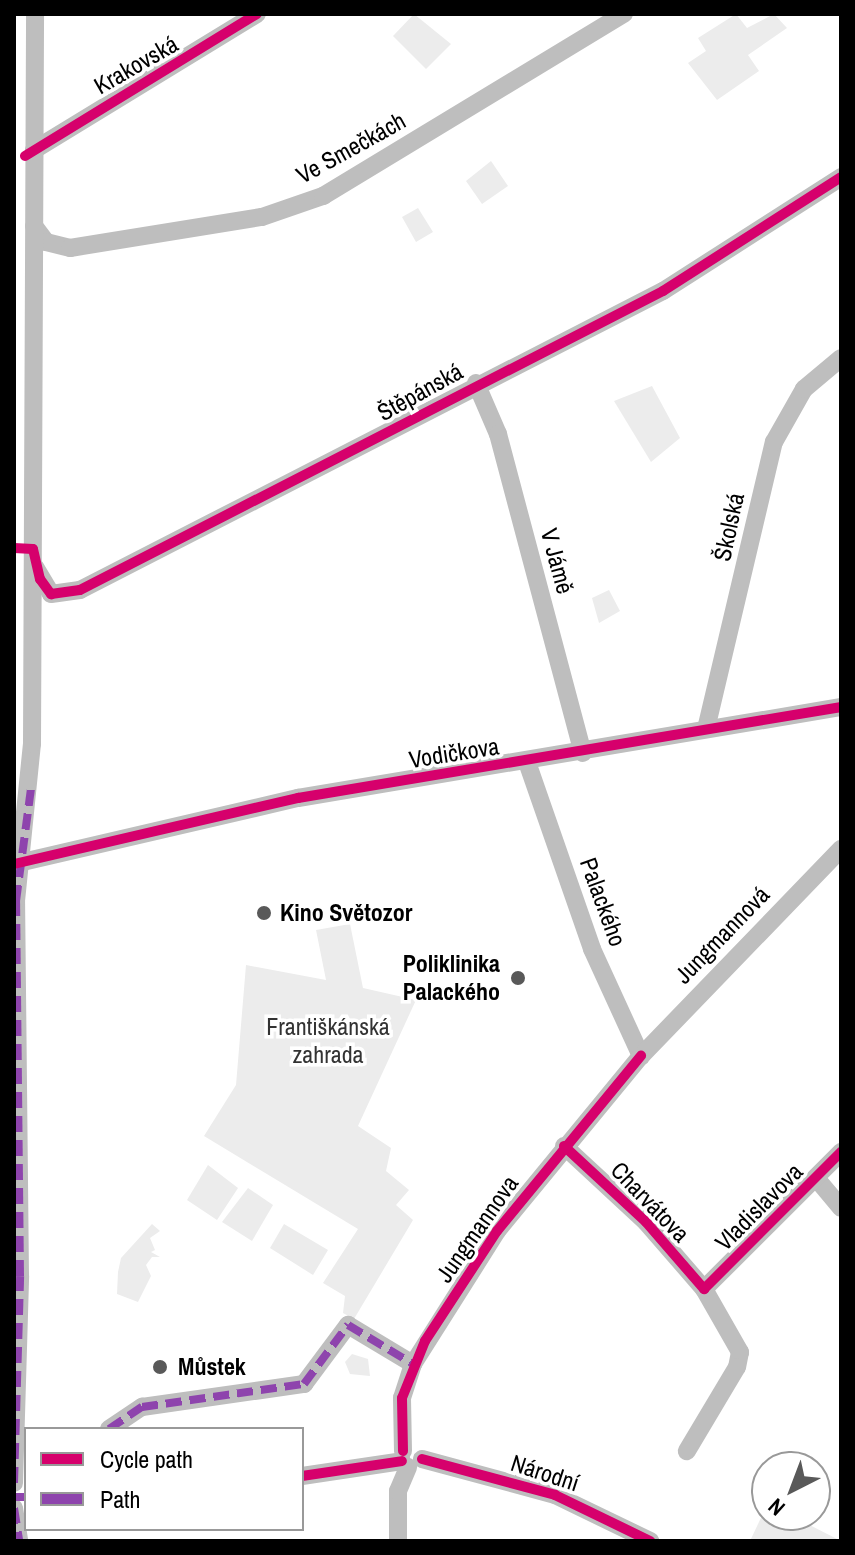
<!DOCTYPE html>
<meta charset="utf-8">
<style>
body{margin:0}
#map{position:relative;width:855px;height:1555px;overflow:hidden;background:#fff;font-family:"Archivo Narrow",sans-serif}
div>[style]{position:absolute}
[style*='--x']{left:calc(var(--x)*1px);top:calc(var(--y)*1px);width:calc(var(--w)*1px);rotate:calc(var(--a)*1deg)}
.green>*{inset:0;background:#ececec}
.street>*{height:18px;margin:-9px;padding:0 9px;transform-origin:9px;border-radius:9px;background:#bebebe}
.tram>*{height:2px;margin:-1px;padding:0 1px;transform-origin:1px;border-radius:1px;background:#bebebe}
.quiet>*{height:8px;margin-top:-4px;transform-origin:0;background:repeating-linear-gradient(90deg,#8e44ad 0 16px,transparent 0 24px)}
.cycleway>*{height:10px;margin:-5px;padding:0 5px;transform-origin:5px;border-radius:5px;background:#d6006c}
.dots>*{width:22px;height:22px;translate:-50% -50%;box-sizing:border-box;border:4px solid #fff;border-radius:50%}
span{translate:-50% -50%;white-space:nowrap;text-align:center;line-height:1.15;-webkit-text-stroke:7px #fff;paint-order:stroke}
.street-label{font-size:24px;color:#000}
.poi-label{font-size:24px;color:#000;font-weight:700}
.left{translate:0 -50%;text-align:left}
.right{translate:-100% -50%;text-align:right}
.park-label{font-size:24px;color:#333}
.frame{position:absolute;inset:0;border:16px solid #000;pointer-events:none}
.legend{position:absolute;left:24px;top:1427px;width:280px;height:104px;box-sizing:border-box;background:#fff;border:2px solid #999;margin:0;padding:10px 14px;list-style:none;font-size:24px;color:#000}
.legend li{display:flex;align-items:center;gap:16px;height:40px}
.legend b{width:40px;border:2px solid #999}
.north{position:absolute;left:751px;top:1451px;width:80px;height:80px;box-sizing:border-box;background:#fff;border:2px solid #999;border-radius:50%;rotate:222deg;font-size:22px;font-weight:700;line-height:32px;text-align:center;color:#000}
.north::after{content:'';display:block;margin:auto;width:28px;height:36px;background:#595959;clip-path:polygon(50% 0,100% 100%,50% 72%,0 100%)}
</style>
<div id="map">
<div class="green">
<i style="clip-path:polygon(414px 14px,451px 44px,426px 69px,393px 36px)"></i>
<i style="clip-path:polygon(736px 14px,747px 28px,774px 14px,787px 28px,748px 55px,759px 71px,717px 100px,688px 63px,706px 51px,698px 38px)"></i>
<i style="clip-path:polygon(491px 161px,508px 186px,482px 204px,466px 181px)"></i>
<i style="clip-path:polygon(418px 208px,433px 232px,416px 242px,402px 217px)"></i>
<i style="clip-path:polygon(652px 386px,680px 438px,651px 462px,614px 401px)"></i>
<i style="clip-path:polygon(609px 590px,620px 611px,599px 623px,592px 598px)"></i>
<i style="clip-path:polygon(350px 924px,363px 988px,416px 1000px,358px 1126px,391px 1148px,386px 1171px,409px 1190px,396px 1205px,413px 1220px,354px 1319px,343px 1313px,345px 1296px,323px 1283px,358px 1229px,204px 1136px,236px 1085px,246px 965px,326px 980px,316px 930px)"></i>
<i style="clip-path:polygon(208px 1165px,238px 1188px,217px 1220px,187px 1200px)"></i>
<i style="clip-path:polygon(248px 1188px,273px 1205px,252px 1241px,222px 1222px)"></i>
<i style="clip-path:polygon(152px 1224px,160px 1231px,150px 1238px,155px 1250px,151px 1252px,160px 1257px,152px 1257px,146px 1265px,151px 1276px,138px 1302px,117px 1294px,118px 1272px,121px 1258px)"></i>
<i style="clip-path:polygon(284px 1224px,328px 1250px,313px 1275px,270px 1248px)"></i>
<i style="clip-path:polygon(352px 1354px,368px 1359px,370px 1376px,350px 1374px,345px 1362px)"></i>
<i style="clip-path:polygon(767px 1505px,767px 1515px,790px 1515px,841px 1541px,750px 1541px)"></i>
</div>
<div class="street">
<i style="--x:34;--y:150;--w:261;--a:-31.4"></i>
<i style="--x:34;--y:226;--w:20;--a:53"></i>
<i style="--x:46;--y:242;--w:25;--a:14"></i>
<i style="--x:70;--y:248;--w:194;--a:-9.2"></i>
<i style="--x:262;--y:217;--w:65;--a:-19"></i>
<i style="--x:323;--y:196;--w:352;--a:-31.2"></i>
<i style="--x:476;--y:383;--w:56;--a:66.7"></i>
<i style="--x:498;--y:434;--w:330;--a:75.1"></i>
<i style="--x:35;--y:567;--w:31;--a:59"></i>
<i style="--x:51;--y:594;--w:29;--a:-8"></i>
<i style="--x:80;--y:590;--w:655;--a:-27.15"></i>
<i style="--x:663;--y:291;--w:211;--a:-32.6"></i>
<i style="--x:706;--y:729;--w:295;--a:-76.7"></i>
<i style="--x:774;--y:442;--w:61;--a:-60.5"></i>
<i style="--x:804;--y:389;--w:48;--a:-40"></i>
<i style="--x:527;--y:762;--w:198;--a:70.8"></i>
<i style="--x:592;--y:949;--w:118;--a:65.4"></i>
<i style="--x:14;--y:864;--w:292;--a:-13.1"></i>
<i style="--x:298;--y:798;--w:551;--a:-9.51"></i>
<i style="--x:564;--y:1146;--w:112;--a:42.8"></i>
<i style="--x:646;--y:1222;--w:89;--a:49.1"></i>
<i style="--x:704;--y:1289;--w:73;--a:60.3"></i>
<i style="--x:740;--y:1352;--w:15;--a:101"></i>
<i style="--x:737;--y:1367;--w:98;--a:120.8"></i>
<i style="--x:816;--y:1178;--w:39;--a:50"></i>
<i style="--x:704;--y:1289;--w:194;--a:-45"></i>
<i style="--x:109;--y:1429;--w:40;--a:-34"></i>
<i style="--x:142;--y:1407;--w:164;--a:-8.1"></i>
<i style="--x:304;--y:1384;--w:74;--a:-53.3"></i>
<i style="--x:348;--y:1325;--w:76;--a:31"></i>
<i style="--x:403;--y:1451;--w:53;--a:-91.1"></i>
<i style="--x:402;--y:1398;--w:36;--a:-72"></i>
<i style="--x:413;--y:1364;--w:157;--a:-57.7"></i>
<i style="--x:497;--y:1231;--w:227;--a:-50.6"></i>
<i style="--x:641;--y:1056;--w:288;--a:-46"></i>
<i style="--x:422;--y:1459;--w:138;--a:15.1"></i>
<i style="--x:555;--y:1495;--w:106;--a:25.8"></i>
<i style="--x:302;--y:1476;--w:101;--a:-8.5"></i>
<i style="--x:14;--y:1483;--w:207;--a:-88.3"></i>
<i style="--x:20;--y:1276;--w:375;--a:-90.6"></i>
<i style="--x:16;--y:901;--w:158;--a:-84.2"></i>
<i style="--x:32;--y:744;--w:730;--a:-89.76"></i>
<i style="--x:14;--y:1508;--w:33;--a:81"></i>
<i style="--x:398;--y:1541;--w:50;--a:-90"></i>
<i style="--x:398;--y:1491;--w:26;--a:-67"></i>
</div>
<div class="tram">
<i style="--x:14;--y:867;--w:294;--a:-13"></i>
<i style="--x:301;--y:801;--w:548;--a:-9.57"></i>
</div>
<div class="quiet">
<i style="--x:109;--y:1429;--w:40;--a:-34"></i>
<i style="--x:142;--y:1407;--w:164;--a:-8.1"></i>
<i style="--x:304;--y:1384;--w:74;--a:-53.3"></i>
<i style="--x:348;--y:1325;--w:76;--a:31"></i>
<i style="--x:14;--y:1483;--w:207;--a:-88.3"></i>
<i style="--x:20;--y:1276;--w:375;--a:-90.6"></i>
<i style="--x:16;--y:901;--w:114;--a:-82.4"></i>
<i style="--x:14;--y:1497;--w:12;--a:0"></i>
<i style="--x:14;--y:1508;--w:33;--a:81"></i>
</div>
<div class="cycleway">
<i style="--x:25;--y:156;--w:272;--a:-31.5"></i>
<i style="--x:14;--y:548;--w:19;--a:3"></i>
<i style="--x:33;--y:549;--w:31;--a:77"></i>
<i style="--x:40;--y:579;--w:19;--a:54"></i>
<i style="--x:51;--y:594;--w:29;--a:-8"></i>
<i style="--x:80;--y:590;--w:655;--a:-27.15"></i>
<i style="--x:663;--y:291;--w:211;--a:-32.6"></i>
<i style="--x:14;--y:864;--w:292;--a:-13.1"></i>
<i style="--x:298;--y:798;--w:551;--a:-9.51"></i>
<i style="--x:564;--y:1146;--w:112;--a:42.8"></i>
<i style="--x:646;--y:1222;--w:89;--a:49.1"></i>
<i style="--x:704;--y:1289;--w:194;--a:-45"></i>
<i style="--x:403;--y:1451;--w:53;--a:-91.1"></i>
<i style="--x:402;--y:1398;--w:61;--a:-68"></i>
<i style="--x:425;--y:1341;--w:131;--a:-56.8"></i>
<i style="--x:497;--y:1231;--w:227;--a:-50.6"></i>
<i style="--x:422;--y:1459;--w:138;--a:15.1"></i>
<i style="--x:555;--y:1495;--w:106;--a:25.8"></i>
<i style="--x:302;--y:1476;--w:101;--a:-8.5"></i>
</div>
<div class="dots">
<i style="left:264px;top:913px;background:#595959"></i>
<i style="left:518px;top:978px;background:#595959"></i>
<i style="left:160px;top:1367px;background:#595959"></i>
</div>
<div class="street-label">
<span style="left:136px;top:65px;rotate:-30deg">Krakovská</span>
<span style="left:351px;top:148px;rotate:-29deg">Ve Smečkách</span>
<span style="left:420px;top:392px;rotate:-29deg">Štěpánská</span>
<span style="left:729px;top:527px;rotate:-78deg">Školská</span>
<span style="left:557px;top:561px;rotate:75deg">V Jámě</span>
<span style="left:454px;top:753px;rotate:-9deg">Vodičkova</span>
<span style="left:603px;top:902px;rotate:70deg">Palackého</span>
<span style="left:722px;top:935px;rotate:-46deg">Jungmannová</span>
<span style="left:650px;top:1202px;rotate:46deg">Charvátova</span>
<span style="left:759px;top:1207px;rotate:-45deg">Vladislavova</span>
<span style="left:477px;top:1229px;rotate:-55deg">Jungmannova</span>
<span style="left:545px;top:1473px;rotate:18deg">Národní</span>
</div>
<div class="poi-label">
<span class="left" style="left:280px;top:913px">Kino Světozor</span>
<span class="right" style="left:500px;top:978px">Poliklinika<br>Palackého</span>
<span class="left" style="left:178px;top:1367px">Můstek</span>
</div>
<div class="park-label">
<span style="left:328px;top:1041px">Františkánská<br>zahrada</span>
</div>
<div class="frame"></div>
<ul class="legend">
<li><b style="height:10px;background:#d6006c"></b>Cycle path</li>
<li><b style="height:10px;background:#8e44ad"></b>Path</li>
</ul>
<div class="north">N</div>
</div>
